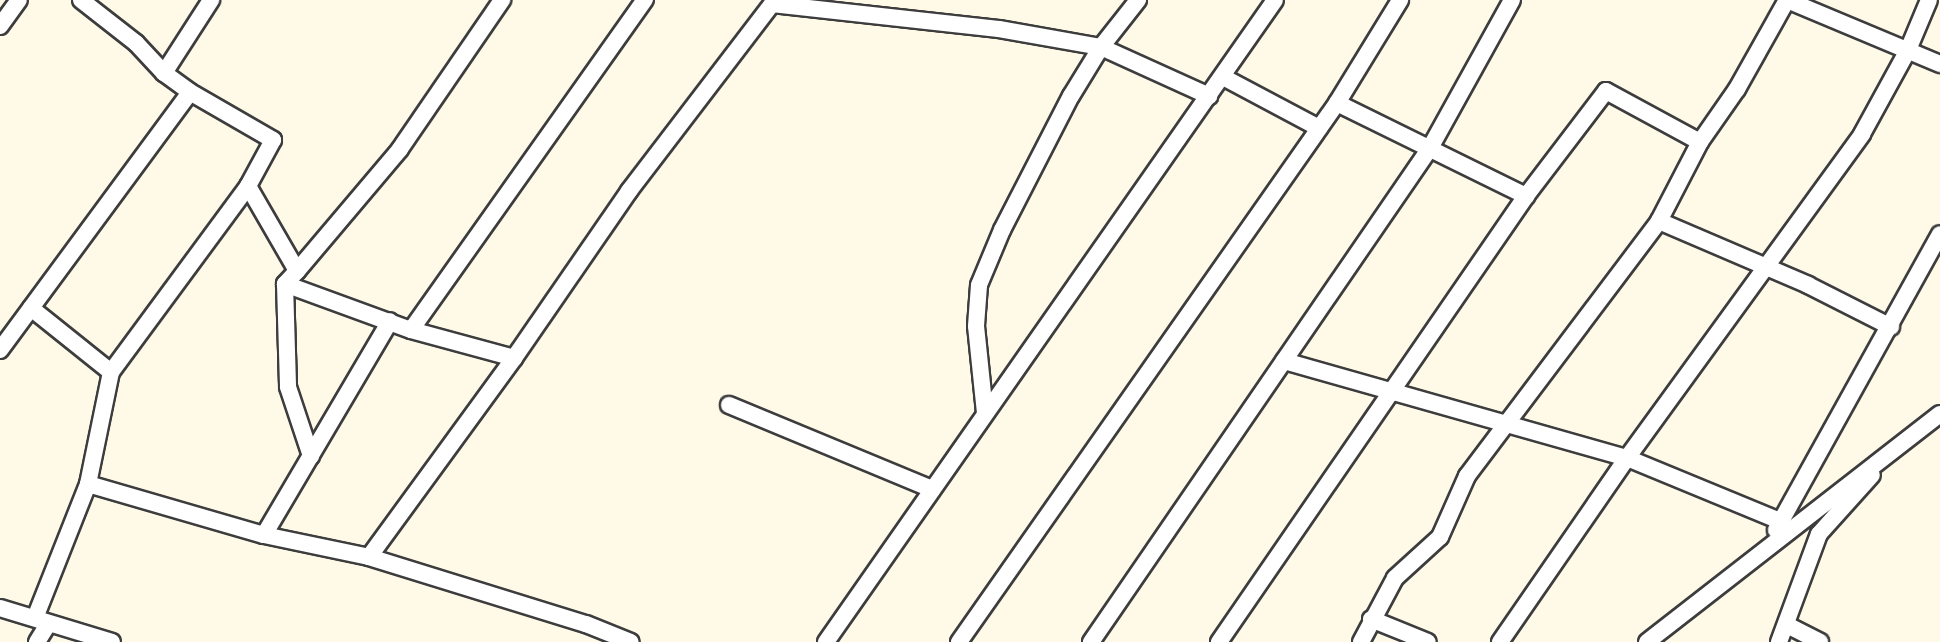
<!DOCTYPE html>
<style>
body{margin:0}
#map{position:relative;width:1940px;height:642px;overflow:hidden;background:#fff9e8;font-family:"Times New Roman",serif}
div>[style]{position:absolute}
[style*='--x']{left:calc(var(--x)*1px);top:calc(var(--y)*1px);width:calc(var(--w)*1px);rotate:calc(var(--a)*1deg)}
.roads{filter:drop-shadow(2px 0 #3d3d3d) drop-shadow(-2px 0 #3d3d3d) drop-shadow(0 2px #3d3d3d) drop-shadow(0 -2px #3d3d3d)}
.street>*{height:16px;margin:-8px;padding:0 8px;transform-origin:8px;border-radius:8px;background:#fff}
span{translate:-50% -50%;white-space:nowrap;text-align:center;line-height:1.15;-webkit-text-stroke:8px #fff;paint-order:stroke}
</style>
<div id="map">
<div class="roads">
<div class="street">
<i style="--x:81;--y:0;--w:70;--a:38"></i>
<i style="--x:136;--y:43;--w:41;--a:47"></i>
<i style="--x:164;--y:73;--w:32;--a:36"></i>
<i style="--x:190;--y:92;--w:96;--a:30"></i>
<i style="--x:273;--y:140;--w:52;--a:118.5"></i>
<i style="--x:248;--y:186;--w:98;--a:60"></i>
<i style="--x:297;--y:271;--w:18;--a:133"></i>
<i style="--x:285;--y:284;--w:103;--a:88.3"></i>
<i style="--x:288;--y:387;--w:73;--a:71.6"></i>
<i style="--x:1787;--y:0;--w:166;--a:22.7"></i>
<i style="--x:772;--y:4;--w:228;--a:6.3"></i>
<i style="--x:999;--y:29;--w:104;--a:10"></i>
<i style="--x:1101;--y:47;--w:119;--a:24.4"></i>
<i style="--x:0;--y:26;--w:32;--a:-54"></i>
<i style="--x:164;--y:73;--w:87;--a:-57.2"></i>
<i style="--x:1223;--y:77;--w:109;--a:28"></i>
<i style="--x:1337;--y:103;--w:211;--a:26.2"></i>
<i style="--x:1659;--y:221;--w:162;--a:23.2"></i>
<i style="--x:1808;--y:285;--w:93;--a:26.8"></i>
<i style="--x:297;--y:271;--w:160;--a:-49.8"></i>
<i style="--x:400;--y:149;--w:181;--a:-55.6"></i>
<i style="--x:285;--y:284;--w:134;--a:20.1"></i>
<i style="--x:411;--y:330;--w:107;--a:15.2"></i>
<i style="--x:31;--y:308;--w:102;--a:38.7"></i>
<i style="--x:411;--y:330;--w:405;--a:-54.7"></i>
<i style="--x:0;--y:350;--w:320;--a:-53.6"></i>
<i style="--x:1284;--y:361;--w:356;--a:15.8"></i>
<i style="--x:1627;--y:458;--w:165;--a:22.4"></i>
<i style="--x:729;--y:405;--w:220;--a:22.5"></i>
<i style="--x:985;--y:413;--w:87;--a:-95.9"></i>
<i style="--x:976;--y:326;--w:41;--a:-85.8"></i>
<i style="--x:979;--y:285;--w:60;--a:-67.3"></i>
<i style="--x:1002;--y:230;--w:151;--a:-62.8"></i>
<i style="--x:1071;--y:96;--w:57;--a:-58.5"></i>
<i style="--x:1101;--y:47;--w:60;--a:-51.8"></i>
<i style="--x:88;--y:484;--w:183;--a:16.2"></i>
<i style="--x:264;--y:535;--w:107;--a:11.8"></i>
<i style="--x:369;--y:557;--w:227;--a:17.2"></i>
<i style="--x:586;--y:624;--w:48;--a:21.8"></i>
<i style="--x:1776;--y:530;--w:338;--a:-61"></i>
<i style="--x:264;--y:535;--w:248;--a:-59.5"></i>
<i style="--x:369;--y:557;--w:246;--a:-53.9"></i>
<i style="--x:514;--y:358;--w:203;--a:-55.4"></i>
<i style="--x:629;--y:191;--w:240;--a:-52.6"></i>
<i style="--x:0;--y:608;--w:117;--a:16.9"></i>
<i style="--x:35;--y:618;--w:144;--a:-68.4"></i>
<i style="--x:88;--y:484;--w:114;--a:-78.4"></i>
<i style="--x:111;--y:372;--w:231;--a:-53.6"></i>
<i style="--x:1371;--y:619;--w:61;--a:22"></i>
<i style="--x:1787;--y:625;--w:37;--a:27"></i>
<i style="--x:37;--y:642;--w:22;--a:-58"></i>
<i style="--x:826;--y:642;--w:783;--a:-55.03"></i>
<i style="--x:959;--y:642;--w:658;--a:-54.96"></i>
<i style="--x:1337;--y:103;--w:121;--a:-58.5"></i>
<i style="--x:1091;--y:642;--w:599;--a:-55.54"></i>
<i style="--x:1430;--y:148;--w:169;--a:-61"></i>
<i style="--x:1219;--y:642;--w:541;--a:-55.46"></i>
<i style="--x:1526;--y:196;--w:132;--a:-52.7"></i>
<i style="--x:1606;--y:91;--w:107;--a:28.5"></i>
<i style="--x:1361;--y:642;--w:72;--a:-62"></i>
<i style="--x:1395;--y:578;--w:61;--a:-42.3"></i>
<i style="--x:1440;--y:537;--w:67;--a:-66.1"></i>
<i style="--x:1467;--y:476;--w:319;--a:-53"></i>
<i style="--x:1659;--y:221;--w:89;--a:-62.6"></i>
<i style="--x:1700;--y:142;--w:65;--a:-55.1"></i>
<i style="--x:1737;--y:89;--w:102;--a:-60.7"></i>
<i style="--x:1500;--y:642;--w:224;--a:-55.4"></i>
<i style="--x:1627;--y:458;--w:400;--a:-54"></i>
<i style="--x:1862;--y:134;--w:96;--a:-61.3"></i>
<i style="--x:1908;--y:50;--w:54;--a:-67.2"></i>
<i style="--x:1647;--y:642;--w:371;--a:-37.9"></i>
<i style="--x:1779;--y:642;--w:115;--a:-69.7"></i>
<i style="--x:1819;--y:534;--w:79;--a:-48.1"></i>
</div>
</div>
</div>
